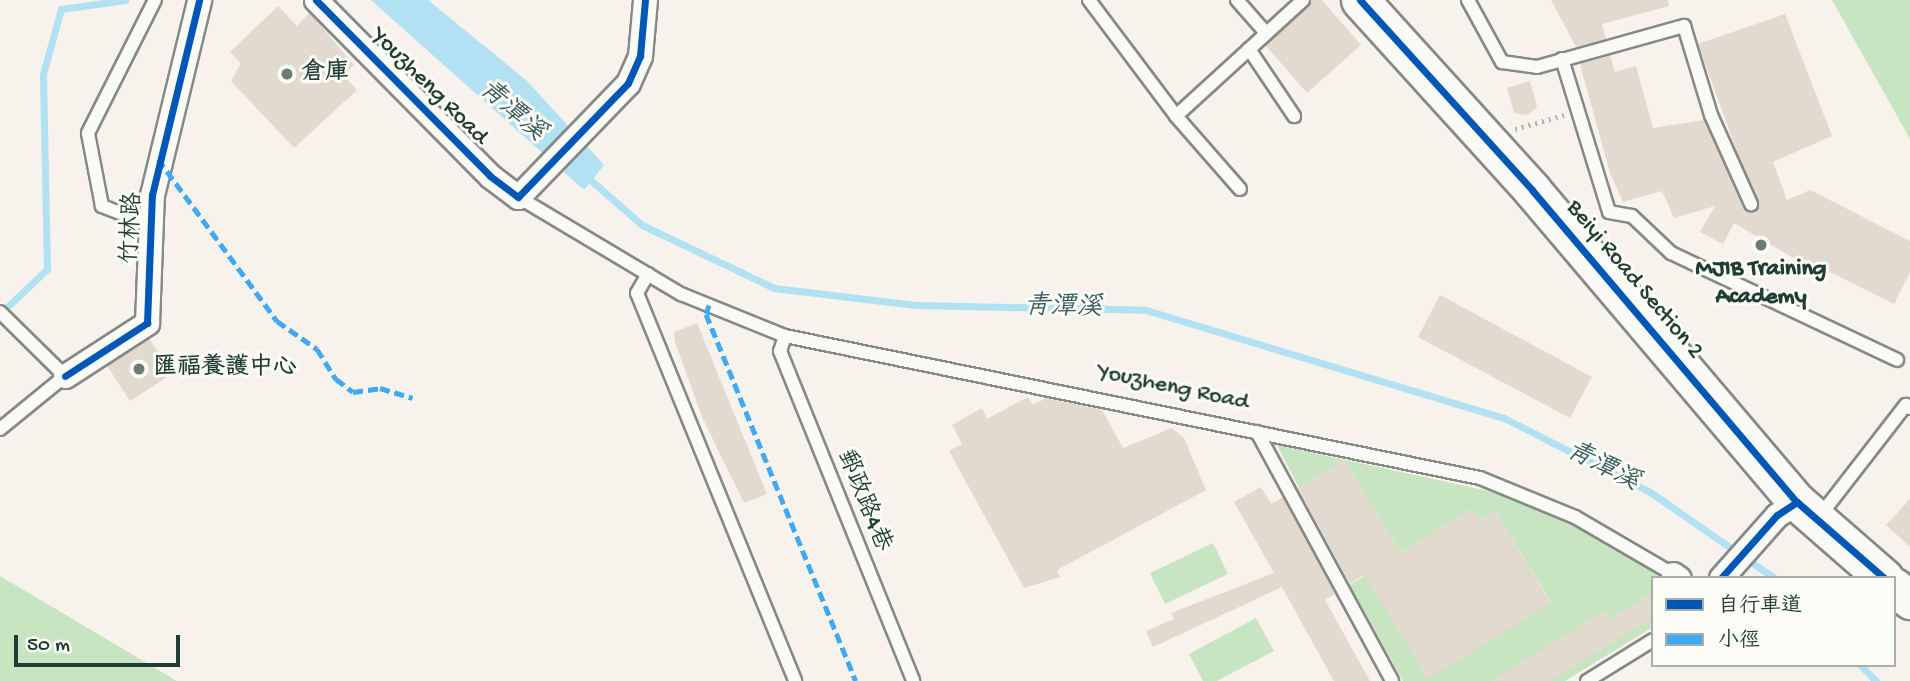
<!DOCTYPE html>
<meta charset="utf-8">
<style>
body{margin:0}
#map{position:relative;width:1910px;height:681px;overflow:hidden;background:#f7f2ec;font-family:"Gochi Hand","LXGW WenKai TC",sans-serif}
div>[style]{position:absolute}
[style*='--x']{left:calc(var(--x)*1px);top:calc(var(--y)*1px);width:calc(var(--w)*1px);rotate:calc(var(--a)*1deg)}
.green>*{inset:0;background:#c8e5c2}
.water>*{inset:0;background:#b1e1f2}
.stream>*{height:7px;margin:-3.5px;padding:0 3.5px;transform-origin:3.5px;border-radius:3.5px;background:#b1e1f2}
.building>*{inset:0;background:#e2d9cf}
.path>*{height:4.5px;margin-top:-2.25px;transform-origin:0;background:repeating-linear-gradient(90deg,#b4b6b4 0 2px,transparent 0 7px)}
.roads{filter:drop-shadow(2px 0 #868985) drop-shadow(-2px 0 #868985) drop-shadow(0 2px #868985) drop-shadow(0 -2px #868985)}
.service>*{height:12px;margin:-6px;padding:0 6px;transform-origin:6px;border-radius:6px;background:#fafaf7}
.minor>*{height:23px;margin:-11.5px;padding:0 11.5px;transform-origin:11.5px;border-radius:11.5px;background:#fafaf7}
.primary>*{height:37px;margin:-18.5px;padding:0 18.5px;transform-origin:18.5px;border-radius:18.5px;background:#fafaf7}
.quiet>*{height:5px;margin-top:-2.5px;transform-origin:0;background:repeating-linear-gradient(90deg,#3fa9f5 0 10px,transparent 0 15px)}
.cycleway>*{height:7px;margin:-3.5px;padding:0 3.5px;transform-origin:3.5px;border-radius:3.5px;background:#0057b8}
.dots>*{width:19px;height:19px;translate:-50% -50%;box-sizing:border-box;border:4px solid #fdfcf7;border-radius:50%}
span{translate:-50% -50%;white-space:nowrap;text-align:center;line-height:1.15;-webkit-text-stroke:6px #fdfcf7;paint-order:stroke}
.poi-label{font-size:24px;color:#1f3d34;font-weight:700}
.left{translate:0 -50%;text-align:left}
.street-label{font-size:24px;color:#1f3d34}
.water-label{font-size:26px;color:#365c5b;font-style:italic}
.legend{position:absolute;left:1651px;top:576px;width:245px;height:91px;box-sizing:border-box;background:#fdfcf7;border:2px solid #a4b0a9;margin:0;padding:9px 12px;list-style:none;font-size:21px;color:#1f3d34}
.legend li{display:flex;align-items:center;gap:14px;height:35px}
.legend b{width:35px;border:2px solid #a4b0a9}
.scale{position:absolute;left:14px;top:635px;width:166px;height:32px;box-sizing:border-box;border:4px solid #1f3d34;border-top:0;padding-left:9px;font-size:21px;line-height:24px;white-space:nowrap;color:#1f3d34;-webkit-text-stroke:5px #fdfcf7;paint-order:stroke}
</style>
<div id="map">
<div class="green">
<i style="clip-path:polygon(1832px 0,1910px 0,1910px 139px)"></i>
<i style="clip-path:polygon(1277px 445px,1493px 492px,1573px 523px,1654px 571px,1659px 578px,1653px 578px,1653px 593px,1634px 605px,1645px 622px,1653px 617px,1653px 627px,1565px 681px,1403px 681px,1350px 585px,1367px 574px,1551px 602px,1495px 511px,1480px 520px,1473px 508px,1401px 553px,1344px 460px,1299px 488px)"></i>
<i style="clip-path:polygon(1213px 543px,1228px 574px,1165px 604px,1150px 573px)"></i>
<i style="clip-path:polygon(0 576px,81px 624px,177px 681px,0 681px)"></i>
<i style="clip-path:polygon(1256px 618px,1274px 651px,1217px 681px,1203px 681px,1189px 654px)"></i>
</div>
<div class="water">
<i style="clip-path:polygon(371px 0,428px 0,527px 81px,604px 165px,584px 190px)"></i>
</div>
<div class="stream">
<i style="--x:585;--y:175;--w:76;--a:41.3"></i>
<i style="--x:642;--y:225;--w:146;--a:25.5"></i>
<i style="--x:774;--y:288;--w:142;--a:6.9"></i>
<i style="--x:915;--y:305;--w:231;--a:1.2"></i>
<i style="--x:1146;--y:310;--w:374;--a:16.8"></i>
<i style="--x:1504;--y:418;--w:164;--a:26.9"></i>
<i style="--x:1650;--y:492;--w:151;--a:34.7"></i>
<i style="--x:1;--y:313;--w:64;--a:-43.7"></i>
<i style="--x:47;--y:269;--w:195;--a:-91.2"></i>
<i style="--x:43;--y:74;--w:67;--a:-74.5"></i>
<i style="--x:61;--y:9;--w:65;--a:-8"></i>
<i style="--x:1860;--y:665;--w:23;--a:45"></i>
</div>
<div class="building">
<i style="clip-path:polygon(1312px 0,1322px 0,1361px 45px,1307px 93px,1266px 46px)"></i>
<i style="clip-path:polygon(1551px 0,1668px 0,1669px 6px,1602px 24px,1606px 39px,1576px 47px)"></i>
<i style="clip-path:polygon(278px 6px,297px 26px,309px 13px,316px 20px,354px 65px,343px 75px,357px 90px,294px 148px,231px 81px,241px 63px,230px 52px)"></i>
<i style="clip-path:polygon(1785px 14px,1832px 136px,1773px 162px,1787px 200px,1810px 190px,1910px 241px,1910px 272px,1894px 304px,1818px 266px,1816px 271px,1734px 223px,1723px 244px,1700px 232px,1715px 206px,1674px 218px,1662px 191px,1623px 202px,1610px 173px,1580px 64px,1610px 56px,1615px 72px,1636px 66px,1653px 128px,1704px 120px,1743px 208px,1758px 210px,1698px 44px)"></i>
<i style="clip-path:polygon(1530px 81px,1537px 107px,1527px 115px,1514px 113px,1507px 88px)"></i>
<i style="clip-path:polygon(1440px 295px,1592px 377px,1570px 418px,1418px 337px)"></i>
<i style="clip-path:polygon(697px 323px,767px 494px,744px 503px,702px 417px,675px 342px,674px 332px)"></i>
<i style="clip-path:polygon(149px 338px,172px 374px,130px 401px,107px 366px)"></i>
<i style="clip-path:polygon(1028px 397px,1033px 405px,1046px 398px,1102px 410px,1123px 448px,1172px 428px,1184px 438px,1206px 490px,1057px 570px,1060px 577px,1024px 588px,949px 451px,962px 444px,952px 425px,982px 408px,987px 419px)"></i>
<i style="clip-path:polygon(1344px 460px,1401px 553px,1473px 508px,1480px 520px,1495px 511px,1551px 603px,1428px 679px,1364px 575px,1350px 584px,1298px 488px)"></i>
<i style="clip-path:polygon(1261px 487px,1271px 504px,1283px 497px,1335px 594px,1325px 600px,1370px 681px,1334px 681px,1282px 587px,1153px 647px,1146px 631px,1174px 619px,1171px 613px,1274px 573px,1234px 502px)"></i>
<i style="clip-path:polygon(1910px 499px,1910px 547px,1886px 525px)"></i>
<i style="clip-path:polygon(1653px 593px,1653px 617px,1550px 681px,1491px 681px,1604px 611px,1609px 620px)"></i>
</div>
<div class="path">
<i style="--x:1515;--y:129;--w:51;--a:-15.9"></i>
</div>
<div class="roads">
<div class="service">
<i style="--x:1089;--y:0;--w:145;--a:53.1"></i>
<i style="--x:1176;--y:116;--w:172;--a:-42.4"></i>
<i style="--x:1237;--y:0;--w:44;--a:48.7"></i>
<i style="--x:1468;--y:0;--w:71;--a:61.3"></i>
<i style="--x:1502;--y:62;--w:35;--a:8"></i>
<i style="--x:1537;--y:67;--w:153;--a:-15.6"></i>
<i style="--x:1684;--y:26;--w:93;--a:73.1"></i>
<i style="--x:1711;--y:115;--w:98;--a:65.8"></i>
<i style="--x:1249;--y:49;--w:81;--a:56.1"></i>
<i style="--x:1562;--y:59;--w:160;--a:72.9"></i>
<i style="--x:1609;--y:212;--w:23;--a:10"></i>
<i style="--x:1632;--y:216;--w:54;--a:43.5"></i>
<i style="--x:1671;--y:253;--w:250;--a:25.3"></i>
<i style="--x:1176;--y:116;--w:97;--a:48.8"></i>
<i style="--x:518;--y:197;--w:190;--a:30.8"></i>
<i style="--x:681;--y:294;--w:112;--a:22"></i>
<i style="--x:785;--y:336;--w:709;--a:11.55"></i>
<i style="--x:1480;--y:478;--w:103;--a:22.3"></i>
<i style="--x:1575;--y:517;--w:113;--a:30.2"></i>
<i style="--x:151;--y:225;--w:53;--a:-158.8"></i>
<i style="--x:102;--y:206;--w:74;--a:-100.9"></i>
<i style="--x:88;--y:133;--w:149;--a:-63.3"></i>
<i style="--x:648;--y:274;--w:22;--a:120"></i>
<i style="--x:637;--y:293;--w:419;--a:67.8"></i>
<i style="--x:0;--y:312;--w:91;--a:44.6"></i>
<i style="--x:65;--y:376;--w:84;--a:140.8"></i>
<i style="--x:785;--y:336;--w:16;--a:108"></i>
<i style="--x:780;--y:351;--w:356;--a:68"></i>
<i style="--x:1257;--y:432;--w:283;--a:61.5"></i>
<i style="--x:1819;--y:517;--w:142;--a:-52.2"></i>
<i style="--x:1906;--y:405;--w:5;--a:37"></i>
<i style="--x:1587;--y:681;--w:78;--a:-31.8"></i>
</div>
<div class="minor">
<i style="--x:316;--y:0;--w:247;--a:45.3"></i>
<i style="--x:490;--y:176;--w:35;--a:37"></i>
<i style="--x:518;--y:197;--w:158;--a:-46"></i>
<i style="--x:628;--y:83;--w:30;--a:-66"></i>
<i style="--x:640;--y:56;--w:56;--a:-84.9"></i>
<i style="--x:65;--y:376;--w:98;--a:-32.9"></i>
<i style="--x:147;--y:323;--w:128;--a:-87.8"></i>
<i style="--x:152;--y:195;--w:201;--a:-76.4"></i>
<i style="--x:1673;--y:574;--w:7;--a:34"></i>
<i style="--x:1721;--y:578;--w:84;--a:-48.4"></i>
<i style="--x:1777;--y:515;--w:24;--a:-33"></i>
</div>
<div class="primary">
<i style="--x:1360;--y:0;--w:256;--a:47.8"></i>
<i style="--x:1532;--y:190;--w:409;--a:49.7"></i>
<i style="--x:1797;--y:502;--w:116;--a:41.1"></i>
<i style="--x:1894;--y:587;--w:21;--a:39"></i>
</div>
</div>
<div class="quiet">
<i style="--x:158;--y:159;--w:201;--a:53.7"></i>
<i style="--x:277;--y:321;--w:49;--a:35"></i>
<i style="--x:317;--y:349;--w:36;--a:58"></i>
<i style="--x:336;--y:379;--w:21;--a:37"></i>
<i style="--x:353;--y:392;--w:27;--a:-8"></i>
<i style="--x:380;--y:388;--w:34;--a:17"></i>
<i style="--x:709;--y:305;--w:9;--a:108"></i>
<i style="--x:706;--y:314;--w:396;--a:67.8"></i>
</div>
<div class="cycleway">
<i style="--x:316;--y:0;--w:247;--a:45.3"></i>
<i style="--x:490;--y:176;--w:35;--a:37"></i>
<i style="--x:518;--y:197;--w:158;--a:-46"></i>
<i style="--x:628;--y:83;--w:30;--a:-66"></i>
<i style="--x:640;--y:56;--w:56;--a:-84.9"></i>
<i style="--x:1360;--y:0;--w:256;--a:47.8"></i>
<i style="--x:1532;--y:190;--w:409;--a:49.7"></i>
<i style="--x:1797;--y:502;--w:116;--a:41.1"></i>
<i style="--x:65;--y:376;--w:98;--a:-32.9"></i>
<i style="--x:147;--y:323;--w:128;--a:-87.8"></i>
<i style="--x:152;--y:195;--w:201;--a:-76.4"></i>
<i style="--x:1721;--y:578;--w:84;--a:-48.4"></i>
<i style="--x:1777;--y:515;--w:24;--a:-33"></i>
</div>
<div class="dots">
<i style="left:287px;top:74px;background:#6b7c74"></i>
<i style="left:1761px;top:245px;background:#6b7c74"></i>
<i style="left:139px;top:369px;background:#6b7c74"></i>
</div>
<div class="poi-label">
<span class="left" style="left:301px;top:74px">倉庫</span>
<span style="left:1761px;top:284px">MJIB Training<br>Academy</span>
<span class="left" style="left:153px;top:369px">匯福養護中心</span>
</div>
<div class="street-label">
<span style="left:429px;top:87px;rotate:45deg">Youzheng Road</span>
<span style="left:133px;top:228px;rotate:-87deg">竹林路</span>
<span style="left:1634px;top:280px;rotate:50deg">Beiyi Road Section 2</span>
<span style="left:1173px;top:388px;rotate:12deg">Youzheng Road</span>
<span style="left:863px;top:501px;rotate:68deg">郵政路4巷</span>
</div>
<div class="water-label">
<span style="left:511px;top:112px;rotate:41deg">青潭溪</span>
<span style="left:1063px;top:309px;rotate:1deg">青潭溪</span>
<span style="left:1602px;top:468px;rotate:27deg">青潭溪</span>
</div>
<ul class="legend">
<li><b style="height:9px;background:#0057b8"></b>自行車道</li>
<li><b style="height:9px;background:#3fa9f5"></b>小徑</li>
</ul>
<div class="scale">50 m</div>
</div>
